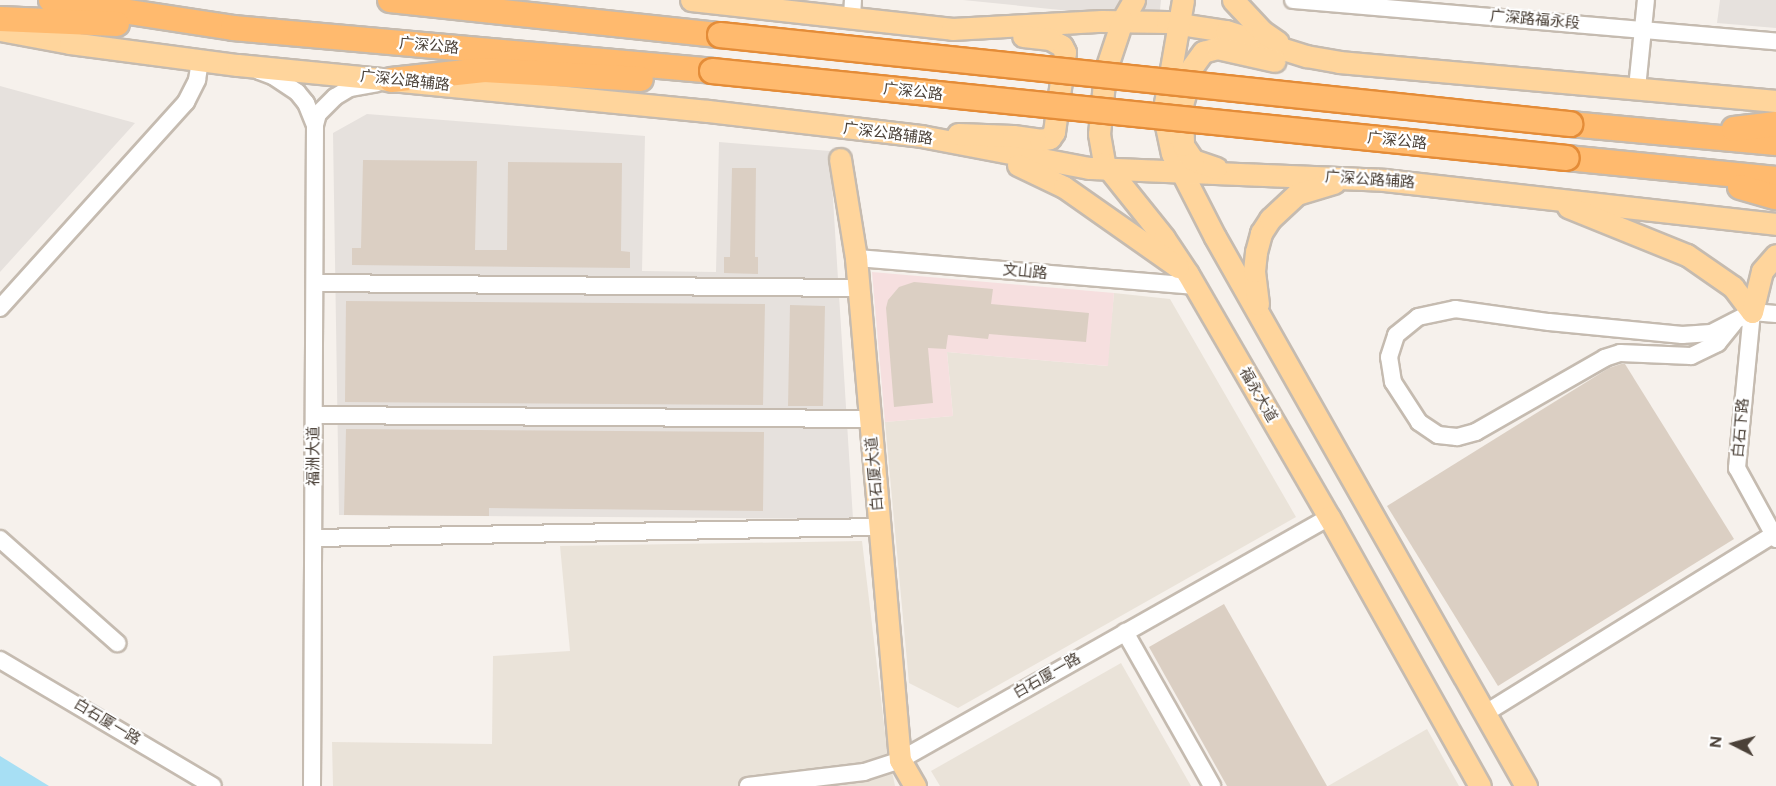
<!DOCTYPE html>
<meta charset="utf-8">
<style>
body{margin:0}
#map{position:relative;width:1776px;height:786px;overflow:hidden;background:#f6f1ec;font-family:"DM Sans","Noto Sans SC",sans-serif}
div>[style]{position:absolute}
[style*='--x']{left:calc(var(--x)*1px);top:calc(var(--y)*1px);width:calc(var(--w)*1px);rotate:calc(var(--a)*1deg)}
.residential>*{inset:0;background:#eae3d9}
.industrial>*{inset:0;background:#e6e1dd}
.medical>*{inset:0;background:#f6dfdf}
.water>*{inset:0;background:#a7dff4}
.building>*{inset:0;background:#dbcfc3}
.roads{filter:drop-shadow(2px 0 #c5bbb0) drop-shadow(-2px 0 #c5bbb0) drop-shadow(0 2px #c5bbb0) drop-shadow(0 -2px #c5bbb0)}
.minor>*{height:16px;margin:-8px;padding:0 8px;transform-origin:8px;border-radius:8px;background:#fff}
.major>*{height:21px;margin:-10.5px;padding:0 10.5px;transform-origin:10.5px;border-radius:10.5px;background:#ffd59c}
.highway>*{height:24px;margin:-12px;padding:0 12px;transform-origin:12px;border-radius:12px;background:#ffba6e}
.bridges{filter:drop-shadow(2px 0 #e48c38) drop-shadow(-2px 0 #e48c38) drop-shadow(0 2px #e48c38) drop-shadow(0 -2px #e48c38)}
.highway-bridge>*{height:24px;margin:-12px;padding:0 12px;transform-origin:12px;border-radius:12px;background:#ffba6e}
span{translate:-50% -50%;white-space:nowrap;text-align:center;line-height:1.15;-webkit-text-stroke:4.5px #fff;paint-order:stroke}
.street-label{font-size:15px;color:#4b4138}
.north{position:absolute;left:1704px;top:714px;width:60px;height:60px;-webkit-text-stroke:4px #fff;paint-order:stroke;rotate:276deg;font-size:16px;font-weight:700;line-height:24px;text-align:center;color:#4b4138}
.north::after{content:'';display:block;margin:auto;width:21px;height:27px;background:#4b4138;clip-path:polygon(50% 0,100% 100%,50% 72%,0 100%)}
</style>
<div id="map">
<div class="residential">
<i style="clip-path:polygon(1114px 293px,1170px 299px,1296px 517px,958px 708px,909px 683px,885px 422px,953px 416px,947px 352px,1107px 366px)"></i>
<i style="clip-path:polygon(862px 541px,886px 741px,895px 786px,333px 786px,332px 742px,492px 744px,493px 656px,570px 651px,560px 546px)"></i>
<i style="clip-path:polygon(1121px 663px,1191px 786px,940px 786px,931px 771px)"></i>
<i style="clip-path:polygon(1427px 729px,1459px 786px,1328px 786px)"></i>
</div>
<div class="industrial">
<i style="clip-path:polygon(963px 0,1161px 0,1159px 20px)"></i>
<i style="clip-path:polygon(1720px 0,1776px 0,1776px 28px,1717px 23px)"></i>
<i style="clip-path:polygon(0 86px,135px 123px,0 272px)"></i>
<i style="clip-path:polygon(367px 114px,645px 136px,642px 271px,716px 272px,719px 142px,830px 151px,853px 519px,339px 515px,333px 133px)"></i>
</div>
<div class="medical">
<i style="clip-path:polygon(872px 272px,1114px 293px,1108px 366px,947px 352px,953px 416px,885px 422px)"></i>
</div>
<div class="water">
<i style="clip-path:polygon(0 756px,49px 786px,0 786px)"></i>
</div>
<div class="building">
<i style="clip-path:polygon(363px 160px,477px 161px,475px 250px,507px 250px,508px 162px,622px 163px,621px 251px,630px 252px,630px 268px,352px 265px,352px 248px,361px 248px)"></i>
<i style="clip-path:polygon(732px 168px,756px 168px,755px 257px,758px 257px,758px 274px,724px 273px,724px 257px,730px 257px)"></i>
<i style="clip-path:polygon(914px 282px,993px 289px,991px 304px,1089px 313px,1086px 342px,989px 334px,988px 339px,948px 335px,946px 349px,928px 348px,933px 403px,894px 407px,886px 308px,888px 300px,899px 287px)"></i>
<i style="clip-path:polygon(346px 301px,765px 304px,763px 405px,345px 402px)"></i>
<i style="clip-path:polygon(790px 305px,825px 306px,823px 406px,788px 406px)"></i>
<i style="clip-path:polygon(1621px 364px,1625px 364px,1734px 539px,1498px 686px,1387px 506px,1609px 368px)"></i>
<i style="clip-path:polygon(346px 429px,764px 432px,763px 511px,489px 508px,489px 516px,344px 515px)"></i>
<i style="clip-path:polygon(1224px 604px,1327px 786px,1227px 786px,1149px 647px)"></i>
</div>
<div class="roads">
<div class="minor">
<i style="--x:1293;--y:0;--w:485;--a:4.9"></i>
<i style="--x:852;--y:18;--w:18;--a:-87"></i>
<i style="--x:259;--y:71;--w:15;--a:20"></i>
<i style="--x:273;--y:76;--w:29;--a:34"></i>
<i style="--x:297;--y:92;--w:14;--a:51"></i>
<i style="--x:306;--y:103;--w:24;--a:68"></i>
<i style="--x:315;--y:125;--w:661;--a:90.26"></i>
<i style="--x:1637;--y:88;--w:88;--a:-84.2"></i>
<i style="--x:315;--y:125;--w:11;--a:-75"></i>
<i style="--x:318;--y:114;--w:24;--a:-45"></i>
<i style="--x:335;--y:97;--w:17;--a:-31"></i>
<i style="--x:350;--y:88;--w:27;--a:-10"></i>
<i style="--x:856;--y:258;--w:339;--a:4.7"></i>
<i style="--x:315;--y:283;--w:544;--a:0.53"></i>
<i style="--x:0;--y:308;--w:278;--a:-47.9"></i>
<i style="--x:186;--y:102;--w:25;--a:-63"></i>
<i style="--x:197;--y:80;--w:20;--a:-81"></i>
<i style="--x:1752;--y:312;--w:157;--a:95.5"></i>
<i style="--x:1737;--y:468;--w:81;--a:61.2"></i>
<i style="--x:1734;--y:323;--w:26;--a:129"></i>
<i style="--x:1718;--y:343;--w:30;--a:154"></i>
<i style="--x:1691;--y:356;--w:71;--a:-177.6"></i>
<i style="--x:1620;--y:353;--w:16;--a:162"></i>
<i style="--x:1605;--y:358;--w:149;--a:150.2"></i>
<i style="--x:1476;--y:432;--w:20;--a:165"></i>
<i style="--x:1457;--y:437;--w:19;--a:-174"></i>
<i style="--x:1438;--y:435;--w:23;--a:-146"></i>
<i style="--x:1419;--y:422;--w:48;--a:-123"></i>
<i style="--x:1393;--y:382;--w:25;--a:-99"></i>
<i style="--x:1389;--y:357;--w:23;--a:-72"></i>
<i style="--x:1396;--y:335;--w:28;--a:-39"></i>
<i style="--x:1418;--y:317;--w:38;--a:-12"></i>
<i style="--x:1455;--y:309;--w:95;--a:7.9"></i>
<i style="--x:1549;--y:322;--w:134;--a:5.6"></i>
<i style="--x:1682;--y:335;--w:29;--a:-4"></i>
<i style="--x:1711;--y:333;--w:46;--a:-27.1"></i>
<i style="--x:1752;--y:312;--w:24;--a:5"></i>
<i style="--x:315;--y:415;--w:555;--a:0.41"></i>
<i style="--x:314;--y:538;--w:565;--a:-1.12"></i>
<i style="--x:0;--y:539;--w:157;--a:41.6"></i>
<i style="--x:1125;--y:632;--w:177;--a:60.5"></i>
<i style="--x:0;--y:660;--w:247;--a:30.6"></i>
<i style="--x:1484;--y:714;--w:341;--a:-31.8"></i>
<i style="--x:748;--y:786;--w:117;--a:-6.9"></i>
<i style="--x:864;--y:772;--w:38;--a:-18"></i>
<i style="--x:900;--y:760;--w:493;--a:-29.5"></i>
</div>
<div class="major">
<i style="--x:691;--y:0;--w:263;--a:6.3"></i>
<i style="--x:952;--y:29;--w:150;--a:-3.1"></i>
<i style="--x:1102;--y:21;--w:65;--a:0.9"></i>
<i style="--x:1167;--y:22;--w:60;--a:8.7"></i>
<i style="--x:1226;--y:31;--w:84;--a:17.4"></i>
<i style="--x:1306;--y:56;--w:34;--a:10"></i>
<i style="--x:1339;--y:62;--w:439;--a:5.1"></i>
<i style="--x:1134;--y:0;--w:24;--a:120"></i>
<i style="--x:1122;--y:21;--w:54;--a:108.4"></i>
<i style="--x:1105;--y:72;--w:62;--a:95.5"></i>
<i style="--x:1099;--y:134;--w:29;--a:80"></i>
<i style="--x:1104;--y:163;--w:96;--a:51.3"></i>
<i style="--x:1164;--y:238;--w:43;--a:56.3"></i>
<i style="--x:1188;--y:274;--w:281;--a:59.9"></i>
<i style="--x:1329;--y:517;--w:308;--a:60.7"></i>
<i style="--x:1183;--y:0;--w:105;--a:99.9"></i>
<i style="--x:1165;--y:103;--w:18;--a:90"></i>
<i style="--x:1165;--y:121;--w:33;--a:78"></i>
<i style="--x:1172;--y:153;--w:94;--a:62.9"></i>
<i style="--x:1215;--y:237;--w:631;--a:60.47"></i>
<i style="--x:1233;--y:0;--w:42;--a:46.9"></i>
<i style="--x:1262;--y:31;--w:19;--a:35"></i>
<i style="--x:0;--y:30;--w:71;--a:10.5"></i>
<i style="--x:70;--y:43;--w:169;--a:7.5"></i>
<i style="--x:238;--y:65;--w:472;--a:5.6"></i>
<i style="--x:708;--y:111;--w:214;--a:6.7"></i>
<i style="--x:921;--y:136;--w:171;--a:10.8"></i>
<i style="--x:1089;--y:168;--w:295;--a:2.3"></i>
<i style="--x:1384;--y:180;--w:394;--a:6.4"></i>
<i style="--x:958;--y:134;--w:55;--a:2.1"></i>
<i style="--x:1013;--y:136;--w:27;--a:8"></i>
<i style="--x:1040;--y:140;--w:10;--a:-11"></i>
<i style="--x:1050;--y:138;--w:7;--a:-56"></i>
<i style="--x:1054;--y:132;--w:81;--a:-82.2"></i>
<i style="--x:1065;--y:52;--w:7;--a:-117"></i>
<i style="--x:1062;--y:46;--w:14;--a:-150"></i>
<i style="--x:1050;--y:39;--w:27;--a:-174"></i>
<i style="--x:840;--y:159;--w:100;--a:80.8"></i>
<i style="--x:856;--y:258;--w:504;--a:84.99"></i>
<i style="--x:900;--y:760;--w:30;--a:60"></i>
<i style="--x:1018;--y:165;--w:51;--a:25.6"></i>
<i style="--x:1064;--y:187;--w:139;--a:35.1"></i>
<i style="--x:1216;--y:168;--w:24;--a:-161"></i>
<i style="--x:1193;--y:160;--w:18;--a:-124"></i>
<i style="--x:1183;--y:145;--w:40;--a:-91.4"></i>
<i style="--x:1182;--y:105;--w:39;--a:-75"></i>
<i style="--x:1192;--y:67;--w:19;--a:-54"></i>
<i style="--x:1203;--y:52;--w:15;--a:-16"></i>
<i style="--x:1217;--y:48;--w:59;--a:12.6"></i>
<i style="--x:1568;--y:207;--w:128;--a:22"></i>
<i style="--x:1687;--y:255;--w:56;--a:34.8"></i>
<i style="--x:1733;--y:287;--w:31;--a:53"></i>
<i style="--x:1258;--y:304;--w:33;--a:-97"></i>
<i style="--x:1254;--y:271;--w:19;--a:-84"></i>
<i style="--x:1256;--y:252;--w:20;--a:-75"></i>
<i style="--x:1261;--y:233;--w:17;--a:-57"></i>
<i style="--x:1270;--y:219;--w:37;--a:-43"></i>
<i style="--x:1297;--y:194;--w:39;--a:-17"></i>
<i style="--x:1752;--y:312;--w:42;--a:-76.3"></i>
<i style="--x:1762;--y:271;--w:21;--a:-49"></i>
</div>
<div class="highway">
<i style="--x:51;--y:0;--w:184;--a:8.7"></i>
<i style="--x:233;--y:28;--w:481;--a:5.1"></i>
<i style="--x:390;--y:0;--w:332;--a:6.1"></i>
<i style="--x:0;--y:19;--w:117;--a:2.4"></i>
<i style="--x:391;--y:80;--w:94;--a:-6.1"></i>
<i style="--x:484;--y:70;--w:157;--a:3.3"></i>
<i style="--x:1570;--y:124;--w:207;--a:5.3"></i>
<i style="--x:1734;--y:129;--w:42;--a:-6.8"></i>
<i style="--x:1567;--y:158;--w:210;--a:5.7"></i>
<i style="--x:1740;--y:187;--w:37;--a:16"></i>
</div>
</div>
<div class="bridges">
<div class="highway-bridge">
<i style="--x:720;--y:35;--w:855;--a:5.98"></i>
<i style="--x:712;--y:71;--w:859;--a:5.81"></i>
</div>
</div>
<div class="street-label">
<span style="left:1535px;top:20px;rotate:5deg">广深路福永段</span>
<span style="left:429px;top:46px;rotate:5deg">广深公路</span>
<span style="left:405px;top:81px;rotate:6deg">广深公路辅路</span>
<span style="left:913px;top:92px;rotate:6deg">广深公路</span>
<span style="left:888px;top:134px;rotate:7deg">广深公路辅路</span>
<span style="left:1397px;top:141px;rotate:6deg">广深公路</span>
<span style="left:1370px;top:180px;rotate:4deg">广深公路辅路</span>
<span style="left:1025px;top:272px;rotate:5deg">文山路</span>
<span style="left:1258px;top:395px;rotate:60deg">福永大道</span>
<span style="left:1741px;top:428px;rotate:-85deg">白石下路</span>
<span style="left:314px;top:456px;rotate:-90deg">福洲大道</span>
<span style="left:875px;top:474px;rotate:-95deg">白石厦大道</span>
<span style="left:1047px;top:676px;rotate:-30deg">白石厦一路</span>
<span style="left:107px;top:722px;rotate:31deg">白石厦一路</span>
</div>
<div class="north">N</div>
</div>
